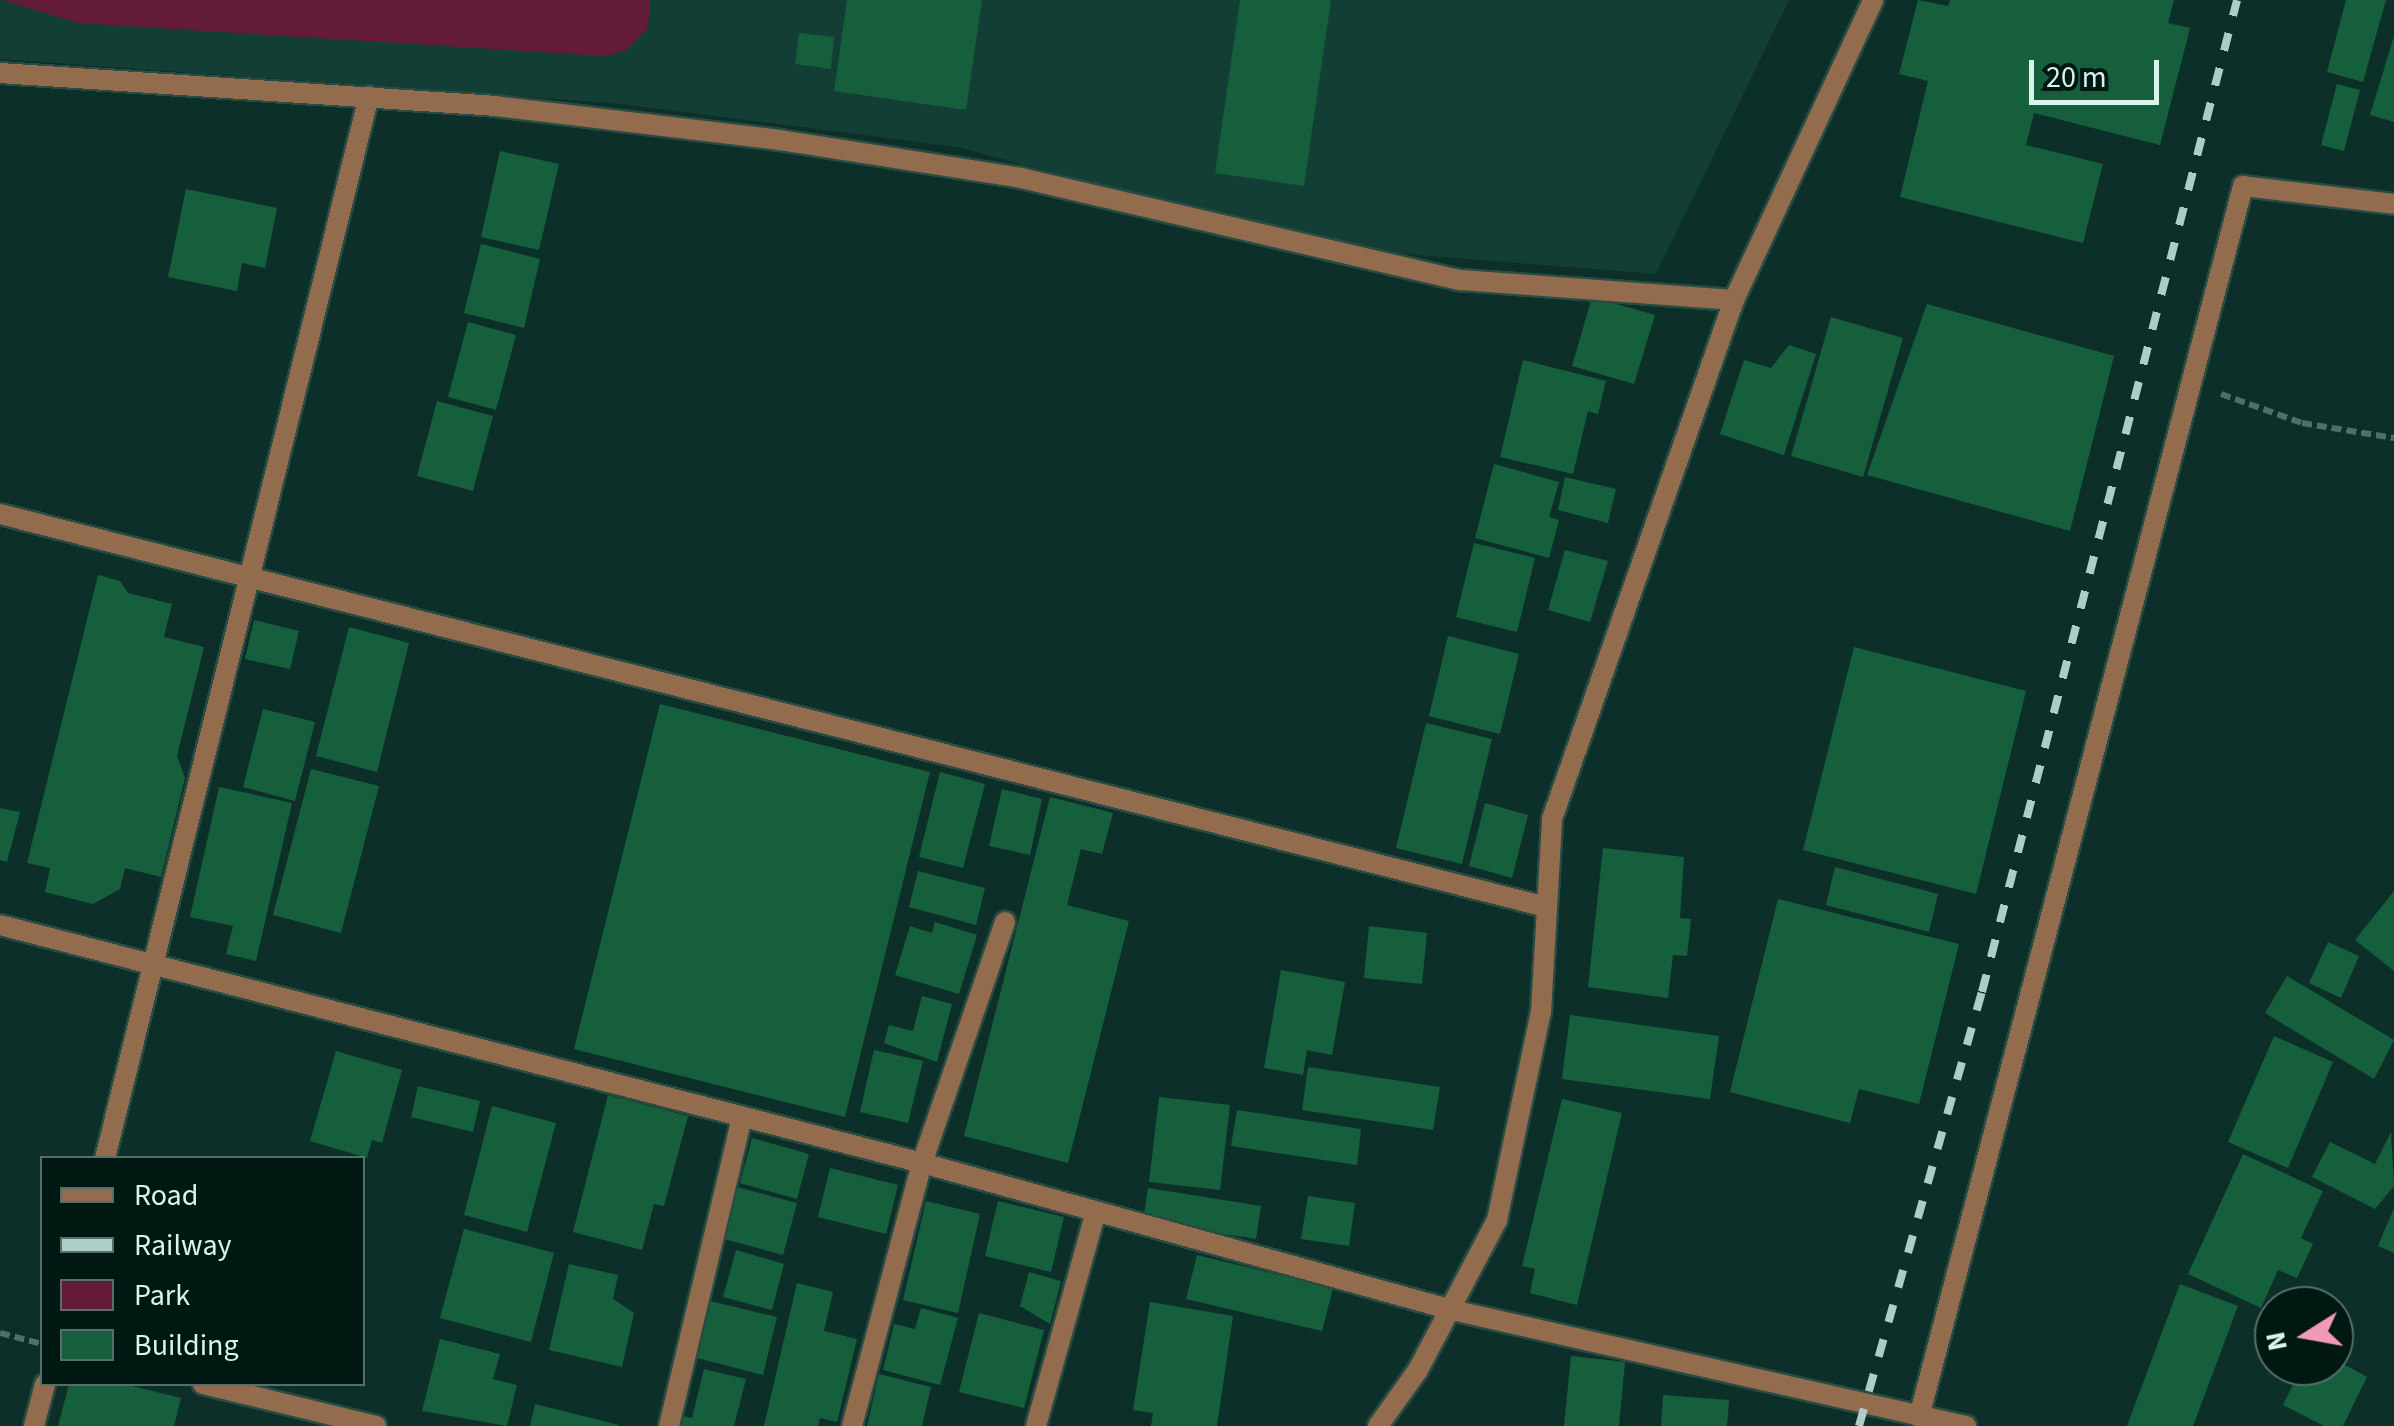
<!DOCTYPE html>
<style>
body{margin:0}
#map{position:relative;width:2394px;height:1426px;overflow:hidden;background:#0c3029;font-family:"Source Sans 3",sans-serif}
div>[style]{position:absolute}
[style*='--x']{left:calc(var(--x)*1px);top:calc(var(--y)*1px);width:calc(var(--w)*1px);rotate:calc(var(--a)*1deg)}
.built>*{inset:0;background:#133e36}
.green>*{inset:0;background:#631b39}
.building>*{inset:0;background:#165f3d}
.path>*{height:6px;margin-top:-3px;transform-origin:0;background:repeating-linear-gradient(90deg,#4e7069 0 10px,transparent 0 15px)}
.roads{filter:drop-shadow(2px 0 #284c44) drop-shadow(-2px 0 #284c44) drop-shadow(0 2px #284c44) drop-shadow(0 -2px #284c44)}
.service>*{height:20px;margin:-10px;padding:0 10px;transform-origin:10px;border-radius:10px;background:#936b4d}
.minor>*{height:20px;margin:-10px;padding:0 10px;transform-origin:10px;border-radius:10px;background:#936b4d}
.rail>*{height:8px;margin-top:-4px;transform-origin:0;background:repeating-linear-gradient(90deg,#adcdc6 0 18px,transparent 0 36px)}
span{translate:-50% -50%;white-space:nowrap;text-align:center;line-height:1.15;-webkit-text-stroke:10px #001712;paint-order:stroke}
.legend{position:absolute;left:40px;top:1156px;width:325px;height:230px;box-sizing:border-box;background:#001712;border:2px solid #55706a;margin:0;padding:12px 18px;list-style:none;font-size:30px;color:#d5f5ed}
.legend li{display:flex;align-items:center;gap:20px;height:50px}
.legend b{width:50px;border:2px solid #55706a}
.north{position:absolute;left:2254px;top:1286px;width:100px;height:100px;box-sizing:border-box;background:#001712;border:2px solid #55706a;border-radius:50%;rotate:259deg;font-size:28px;font-weight:700;line-height:40px;text-align:center;color:#d5f5ed}
.north::after{content:'';display:block;margin:auto;width:35px;height:45px;background:#f09ab6;clip-path:polygon(50% 0,100% 100%,50% 72%,0 100%)}
.scale{position:absolute;left:2029px;top:60px;width:130px;height:45px;box-sizing:border-box;border:5px solid #d5f5ed;border-top:0;padding-left:12px;font-size:30px;line-height:35px;white-space:nowrap;color:#d5f5ed;-webkit-text-stroke:8px #001712;paint-order:stroke}
</style>
<div id="map">
<div class="built">
<i style="clip-path:polygon(0 0,1789px 0,1656px 274px,1320px 247px,958px 147px,612px 103px,0 59px)"></i>
</div>
<div class="green">
<i style="clip-path:polygon(3px 0,650px 0,648px 28px,627px 50px,606px 56px,78px 23px)"></i>
</div>
<div class="building">
<i style="clip-path:polygon(847px 0,982px 0,966px 110px,834px 91px)"></i>
<i style="clip-path:polygon(1240px 0,1331px 0,1304px 186px,1215px 173px)"></i>
<i style="clip-path:polygon(1918px 0,1948px 6px,1950px 0,2174px 0,2168px 23px,2190px 28px,2160px 145px,2034px 113px,2026px 145px,2103px 164px,2083px 243px,1900px 197px,1928px 81px,1899px 74px)"></i>
<i style="clip-path:polygon(2346px 0,2386px 0,2363px 82px,2327px 72px)"></i>
<i style="clip-path:polygon(799px 33px,834px 37px,831px 69px,795px 64px)"></i>
<i style="clip-path:polygon(2394px 36px,2394px 122px,2370px 115px)"></i>
<i style="clip-path:polygon(2337px 84px,2360px 90px,2344px 151px,2321px 145px)"></i>
<i style="clip-path:polygon(500px 151px,559px 164px,539px 250px,481px 237px)"></i>
<i style="clip-path:polygon(186px 189px,277px 208px,265px 268px,242px 263px,237px 291px,168px 277px)"></i>
<i style="clip-path:polygon(481px 244px,540px 259px,524px 328px,464px 313px)"></i>
<i style="clip-path:polygon(1592px 297px,1655px 315px,1634px 384px,1572px 366px)"></i>
<i style="clip-path:polygon(1927px 304px,2114px 356px,2070px 531px,1867px 475px)"></i>
<i style="clip-path:polygon(1831px 317px,1903px 338px,1863px 477px,1791px 456px)"></i>
<i style="clip-path:polygon(468px 322px,516px 335px,496px 410px,448px 397px)"></i>
<i style="clip-path:polygon(1789px 345px,1816px 354px,1784px 455px,1720px 434px,1744px 360px,1771px 368px)"></i>
<i style="clip-path:polygon(1523px 360px,1606px 381px,1598px 414px,1588px 411px,1573px 474px,1500px 457px)"></i>
<i style="clip-path:polygon(437px 401px,493px 416px,473px 491px,417px 476px)"></i>
<i style="clip-path:polygon(1494px 464px,1559px 482px,1549px 517px,1559px 520px,1549px 558px,1475px 538px)"></i>
<i style="clip-path:polygon(1565px 477px,1616px 489px,1608px 523px,1558px 510px)"></i>
<i style="clip-path:polygon(1474px 543px,1535px 558px,1517px 632px,1456px 617px)"></i>
<i style="clip-path:polygon(1565px 550px,1608px 561px,1590px 622px,1548px 610px)"></i>
<i style="clip-path:polygon(98px 575px,120px 581px,128px 593px,172px 604px,164px 637px,204px 647px,177px 756px,185px 778px,161px 877px,125px 868px,120px 889px,93px 904px,45px 892px,50px 868px,27px 863px)"></i>
<i style="clip-path:polygon(254px 620px,299px 631px,290px 669px,245px 659px)"></i>
<i style="clip-path:polygon(349px 627px,409px 643px,377px 772px,316px 756px)"></i>
<i style="clip-path:polygon(1448px 636px,1519px 654px,1500px 734px,1429px 716px)"></i>
<i style="clip-path:polygon(1854px 647px,2026px 691px,1976px 894px,1803px 850px)"></i>
<i style="clip-path:polygon(660px 704px,930px 772px,845px 1117px,574px 1049px)"></i>
<i style="clip-path:polygon(263px 709px,315px 722px,295px 801px,243px 787px)"></i>
<i style="clip-path:polygon(1426px 723px,1492px 739px,1462px 864px,1396px 848px)"></i>
<i style="clip-path:polygon(311px 769px,379px 786px,341px 933px,273px 915px)"></i>
<i style="clip-path:polygon(940px 772px,985px 784px,963px 868px,919px 857px)"></i>
<i style="clip-path:polygon(219px 787px,292px 803px,256px 961px,226px 954px,233px 926px,190px 917px)"></i>
<i style="clip-path:polygon(1002px 789px,1042px 799px,1030px 855px,989px 846px)"></i>
<i style="clip-path:polygon(1050px 797px,1113px 813px,1102px 854px,1081px 849px,1067px 905px,1129px 921px,1068px 1163px,964px 1136px)"></i>
<i style="clip-path:polygon(1485px 803px,1528px 815px,1512px 878px,1469px 866px)"></i>
<i style="clip-path:polygon(0 808px,20px 812px,7px 862px,0 860px)"></i>
<i style="clip-path:polygon(1603px 848px,1684px 857px,1680px 918px,1691px 919px,1687px 956px,1673px 955px,1668px 998px,1588px 987px)"></i>
<i style="clip-path:polygon(1835px 867px,1938px 894px,1929px 932px,1826px 905px)"></i>
<i style="clip-path:polygon(918px 871px,985px 888px,976px 925px,909px 907px)"></i>
<i style="clip-path:polygon(2394px 891px,2394px 971px,2355px 940px)"></i>
<i style="clip-path:polygon(1778px 899px,1959px 944px,1919px 1104px,1859px 1089px,1850px 1123px,1730px 1092px)"></i>
<i style="clip-path:polygon(935px 922px,977px 935px,959px 994px,895px 975px,910px 926px,932px 933px)"></i>
<i style="clip-path:polygon(1369px 926px,1427px 933px,1422px 984px,1364px 978px)"></i>
<i style="clip-path:polygon(2328px 942px,2359px 956px,2341px 998px,2309px 983px)"></i>
<i style="clip-path:polygon(1281px 970px,1345px 982px,1332px 1055px,1307px 1050px,1303px 1075px,1264px 1068px)"></i>
<i style="clip-path:polygon(2287px 976px,2394px 1040px,2374px 1079px,2265px 1013px)"></i>
<i style="clip-path:polygon(922px 996px,952px 1004px,937px 1062px,884px 1043px,889px 1025px,913px 1031px)"></i>
<i style="clip-path:polygon(1570px 1015px,1719px 1036px,1710px 1099px,1562px 1079px)"></i>
<i style="clip-path:polygon(2274px 1036px,2333px 1062px,2288px 1168px,2228px 1142px)"></i>
<i style="clip-path:polygon(874px 1050px,923px 1061px,908px 1123px,860px 1112px)"></i>
<i style="clip-path:polygon(336px 1051px,402px 1070px,382px 1143px,372px 1140px,367px 1158px,310px 1141px)"></i>
<i style="clip-path:polygon(1308px 1067px,1440px 1087px,1433px 1130px,1302px 1110px)"></i>
<i style="clip-path:polygon(418px 1086px,480px 1101px,473px 1132px,411px 1117px)"></i>
<i style="clip-path:polygon(608px 1095px,688px 1116px,664px 1206px,654px 1204px,642px 1250px,573px 1232px)"></i>
<i style="clip-path:polygon(1159px 1097px,1230px 1105px,1220px 1190px,1149px 1182px)"></i>
<i style="clip-path:polygon(1562px 1099px,1622px 1113px,1577px 1305px,1530px 1293px,1535px 1269px,1522px 1266px)"></i>
<i style="clip-path:polygon(492px 1106px,556px 1123px,527px 1232px,464px 1215px)"></i>
<i style="clip-path:polygon(1237px 1110px,1361px 1129px,1357px 1165px,1231px 1146px)"></i>
<i style="clip-path:polygon(2391px 1132px,2394px 1186px,2375px 1209px,2312px 1177px,2330px 1142px,2375px 1164px)"></i>
<i style="clip-path:polygon(752px 1138px,809px 1154px,797px 1199px,740px 1183px)"></i>
<i style="clip-path:polygon(2243px 1154px,2323px 1191px,2301px 1238px,2313px 1244px,2297px 1278px,2278px 1270px,2261px 1308px,2188px 1274px)"></i>
<i style="clip-path:polygon(830px 1168px,898px 1185px,886px 1234px,818px 1217px)"></i>
<i style="clip-path:polygon(737px 1187px,797px 1203px,783px 1255px,724px 1239px)"></i>
<i style="clip-path:polygon(1148px 1188px,1261px 1206px,1256px 1239px,1143px 1221px)"></i>
<i style="clip-path:polygon(1308px 1196px,1355px 1203px,1349px 1246px,1301px 1239px)"></i>
<i style="clip-path:polygon(926px 1201px,980px 1214px,958px 1313px,903px 1300px)"></i>
<i style="clip-path:polygon(998px 1201px,1064px 1217px,1051px 1272px,985px 1256px)"></i>
<i style="clip-path:polygon(2394px 1208px,2394px 1253px,2378px 1246px)"></i>
<i style="clip-path:polygon(464px 1229px,554px 1253px,531px 1342px,440px 1318px)"></i>
<i style="clip-path:polygon(736px 1250px,784px 1264px,772px 1310px,723px 1297px)"></i>
<i style="clip-path:polygon(1197px 1255px,1333px 1288px,1322px 1331px,1186px 1299px)"></i>
<i style="clip-path:polygon(569px 1264px,618px 1275px,613px 1299px,634px 1313px,622px 1367px,549px 1350px)"></i>
<i style="clip-path:polygon(1029px 1272px,1061px 1281px,1050px 1324px,1020px 1306px)"></i>
<i style="clip-path:polygon(797px 1283px,833px 1292px,824px 1331px,857px 1339px,837px 1422px,820px 1418px,818px 1426px,764px 1426px)"></i>
<i style="clip-path:polygon(2180px 1284px,2238px 1306px,2193px 1426px,2127px 1426px)"></i>
<i style="clip-path:polygon(710px 1301px,777px 1317px,763px 1375px,697px 1358px)"></i>
<i style="clip-path:polygon(1150px 1302px,1233px 1316px,1217px 1426px,1151px 1426px,1153px 1413px,1133px 1410px)"></i>
<i style="clip-path:polygon(921px 1308px,958px 1318px,940px 1385px,883px 1370px,894px 1324px,915px 1329px)"></i>
<i style="clip-path:polygon(979px 1313px,1044px 1330px,1024px 1408px,959px 1392px)"></i>
<i style="clip-path:polygon(440px 1339px,500px 1354px,493px 1379px,517px 1385px,507px 1426px,422px 1411px)"></i>
<i style="clip-path:polygon(1571px 1356px,1625px 1362px,1619px 1426px,1564px 1426px)"></i>
<i style="clip-path:polygon(2334px 1359px,2367px 1377px,2343px 1426px,2324px 1426px,2283px 1405px,2302px 1366px,2334px 1366px)"></i>
<i style="clip-path:polygon(704px 1369px,746px 1379px,734px 1426px,677px 1426px,679px 1415px,692px 1418px)"></i>
<i style="clip-path:polygon(879px 1374px,931px 1387px,922px 1426px,867px 1426px)"></i>
<i style="clip-path:polygon(69px 1384px,124px 1384px,181px 1398px,174px 1426px,58px 1426px)"></i>
<i style="clip-path:polygon(1663px 1395px,1729px 1400px,1727px 1426px,1661px 1426px)"></i>
<i style="clip-path:polygon(535px 1404px,619px 1425px,618px 1426px,530px 1426px)"></i>
</div>
<div class="path">
<i style="--x:2221;--y:394;--w:86;--a:19.7"></i>
<i style="--x:2302;--y:423;--w:93;--a:9.3"></i>
<i style="--x:0;--y:1333;--w:43;--a:14.7"></i>
</div>
<div class="roads">
<div class="service">
<i style="--x:669;--y:1426;--w:318;--a:-76.7"></i>
<i style="--x:852;--y:1426;--w:272;--a:-75.1"></i>
<i style="--x:922;--y:1163;--w:255;--a:-71"></i>
<i style="--x:1036;--y:1426;--w:220;--a:-74.4"></i>
</div>
<div class="minor">
<i style="--x:0;--y:73;--w:496;--a:3.8"></i>
<i style="--x:495;--y:106;--w:286;--a:6.8"></i>
<i style="--x:779;--y:140;--w:245;--a:8.9"></i>
<i style="--x:1021;--y:178;--w:452;--a:13.1"></i>
<i style="--x:1461;--y:280;--w:274;--a:4.2"></i>
<i style="--x:0;--y:514;--w:1595;--a:14.26"></i>
<i style="--x:0;--y:925;--w:952;--a:14.47"></i>
<i style="--x:922;--y:1163;--w:550;--a:15.5"></i>
<i style="--x:1452;--y:1310;--w:527;--a:12.72"></i>
<i style="--x:105;--y:1158;--w:1094;--a:-76.04"></i>
<i style="--x:203;--y:1384;--w:178;--a:13.6"></i>
<i style="--x:1919;--y:1417;--w:1273;--a:-75.25"></i>
<i style="--x:2243;--y:186;--w:152;--a:6.8"></i>
<i style="--x:34;--y:1426;--w:43;--a:-75.3"></i>
<i style="--x:1378;--y:1426;--w:69;--a:-54.5"></i>
<i style="--x:1418;--y:1370;--w:170;--a:-62.2"></i>
<i style="--x:1497;--y:1220;--w:213;--a:-78.1"></i>
<i style="--x:1541;--y:1012;--w:193;--a:-86.7"></i>
<i style="--x:1552;--y:819;--w:550;--a:-70.68"></i>
<i style="--x:1734;--y:300;--w:331;--a:-65.1"></i>
</div>
</div>
<div class="rail">
<i style="--x:1859;--y:1426;--w:451;--a:-74.2"></i>
<i style="--x:1982;--y:992;--w:1024;--a:-75.58"></i>
</div>
<ul class="legend">
<li><b style="height:12px;background:#936b4d"></b>Road</li>
<li><b style="height:12px;background:#adcdc6"></b>Railway</li>
<li><b style="height:28px;background:#631b39"></b>Park</li>
<li><b style="height:28px;background:#165f3d"></b>Building</li>
</ul>
<div class="north">N</div>
<div class="scale">20 m</div>
</div>
